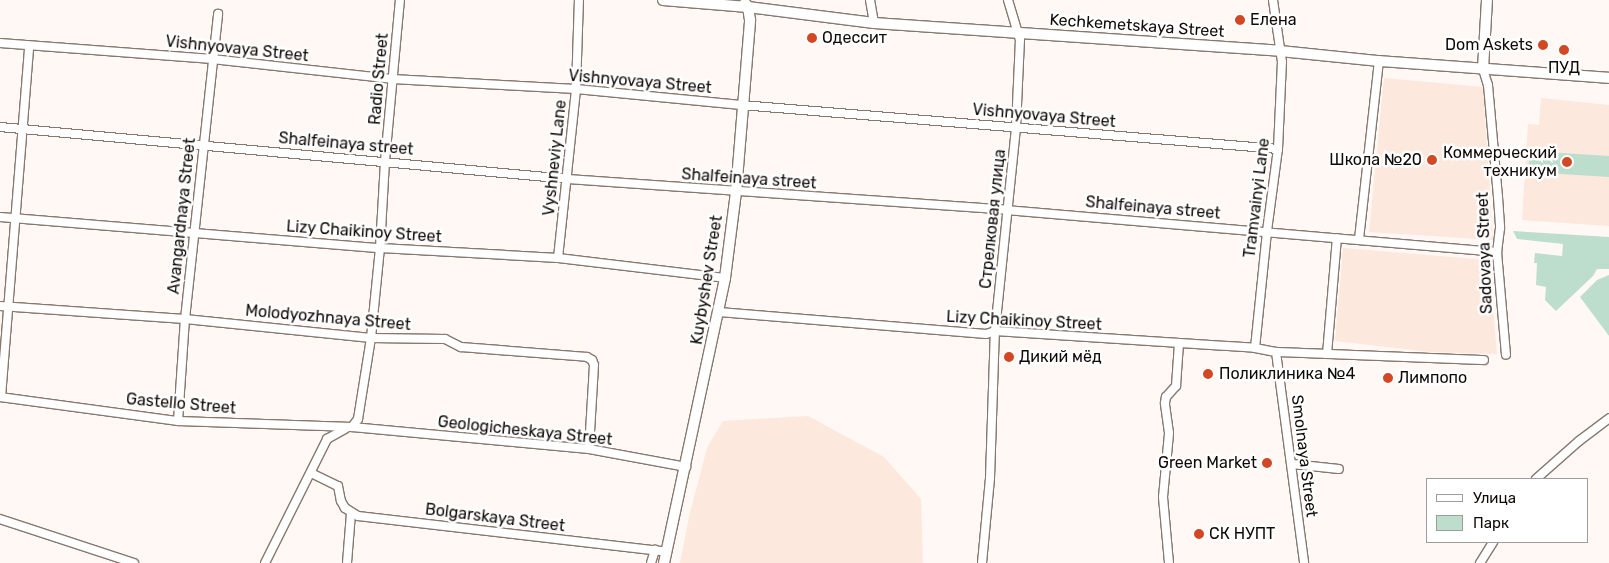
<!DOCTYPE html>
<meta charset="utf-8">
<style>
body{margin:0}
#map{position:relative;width:1609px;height:563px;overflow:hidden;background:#fff8f4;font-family:Rubik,sans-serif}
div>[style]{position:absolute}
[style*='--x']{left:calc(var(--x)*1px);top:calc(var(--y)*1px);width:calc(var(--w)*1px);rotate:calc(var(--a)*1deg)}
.built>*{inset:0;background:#fde8dd}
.green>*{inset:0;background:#bedecd}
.roads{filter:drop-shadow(1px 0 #87786f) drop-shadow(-1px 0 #87786f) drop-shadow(0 1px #87786f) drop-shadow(0 -1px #87786f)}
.minor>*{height:8px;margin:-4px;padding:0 4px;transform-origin:4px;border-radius:4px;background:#fff}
.major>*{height:10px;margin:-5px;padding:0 5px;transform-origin:5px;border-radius:5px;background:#fff}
.dots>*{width:14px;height:14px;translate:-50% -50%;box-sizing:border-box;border:2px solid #fff;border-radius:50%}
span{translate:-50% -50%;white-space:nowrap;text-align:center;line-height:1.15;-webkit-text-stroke:5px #fff;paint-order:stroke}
.poi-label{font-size:16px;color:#100a07}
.left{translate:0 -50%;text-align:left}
.right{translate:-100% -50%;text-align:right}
.street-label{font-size:16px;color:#100a07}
.legend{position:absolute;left:1426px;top:478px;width:162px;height:65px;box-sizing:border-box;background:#fff;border:1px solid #9f9d9c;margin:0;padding:6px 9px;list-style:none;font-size:15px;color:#100a07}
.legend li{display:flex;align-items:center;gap:10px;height:25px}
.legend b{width:25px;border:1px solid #9f9d9c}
</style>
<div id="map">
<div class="built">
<i style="clip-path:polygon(1384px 78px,1483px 87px,1493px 240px,1369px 232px)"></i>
<i style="clip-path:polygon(1541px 98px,1609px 105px,1609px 226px,1522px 220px,1528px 124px,1539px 125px)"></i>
<i style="clip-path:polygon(1343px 248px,1489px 260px,1497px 354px,1430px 352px,1335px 341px)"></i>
<i style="clip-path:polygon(808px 416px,884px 457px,921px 499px,923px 563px,680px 563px,689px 517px,707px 448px,723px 421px)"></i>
</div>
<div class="green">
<i style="clip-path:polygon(1530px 151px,1609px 156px,1609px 177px,1528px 172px)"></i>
<i style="clip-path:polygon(1513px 231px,1609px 237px,1609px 269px,1597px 269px,1593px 276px,1556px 311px,1545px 300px,1546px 287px,1536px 285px,1537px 263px,1534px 263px,1535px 253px,1562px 256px,1563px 244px,1517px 239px)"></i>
<i style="clip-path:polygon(1609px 275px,1609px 336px,1580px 297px,1597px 280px)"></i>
</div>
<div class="roads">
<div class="minor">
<i style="--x:870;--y:0;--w:23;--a:80"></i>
<i style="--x:0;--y:43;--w:213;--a:4.3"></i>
<i style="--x:212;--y:59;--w:181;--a:6.3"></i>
<i style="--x:392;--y:79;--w:184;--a:3.1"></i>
<i style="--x:576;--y:89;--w:166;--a:5.5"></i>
<i style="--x:741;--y:105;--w:539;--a:4.68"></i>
<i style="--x:1483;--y:69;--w:17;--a:73"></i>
<i style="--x:1488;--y:85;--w:112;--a:84.9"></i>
<i style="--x:1498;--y:197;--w:31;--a:86"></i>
<i style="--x:1500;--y:228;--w:24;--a:97"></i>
<i style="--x:1497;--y:252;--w:103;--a:85"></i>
<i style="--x:0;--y:127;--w:570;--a:5.23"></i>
<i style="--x:568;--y:179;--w:440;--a:4"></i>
<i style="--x:1007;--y:210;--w:492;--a:4.9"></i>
<i style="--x:0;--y:217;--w:381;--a:4.7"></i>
<i style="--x:380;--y:248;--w:178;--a:3.2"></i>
<i style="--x:558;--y:258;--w:168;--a:6.8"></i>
<i style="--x:1359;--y:239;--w:179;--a:-83.6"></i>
<i style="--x:558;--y:258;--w:170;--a:-83.9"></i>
<i style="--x:576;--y:89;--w:89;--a:-88.1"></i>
<i style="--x:0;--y:306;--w:185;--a:4"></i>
<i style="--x:185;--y:319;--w:187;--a:5.8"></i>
<i style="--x:371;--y:338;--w:74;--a:0.8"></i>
<i style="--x:445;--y:339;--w:18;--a:27"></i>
<i style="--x:461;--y:347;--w:126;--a:4.5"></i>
<i style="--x:587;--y:357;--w:6;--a:31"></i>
<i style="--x:592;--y:360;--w:5;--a:68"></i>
<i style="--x:594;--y:365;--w:84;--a:93.4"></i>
<i style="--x:719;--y:312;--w:268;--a:4.7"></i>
<i style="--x:986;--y:334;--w:9;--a:-18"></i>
<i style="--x:995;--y:331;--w:261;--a:3.7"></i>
<i style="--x:1255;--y:348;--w:21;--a:11"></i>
<i style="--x:1276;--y:352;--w:208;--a:2.2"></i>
<i style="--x:1255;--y:348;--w:118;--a:-84.1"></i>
<i style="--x:1267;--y:231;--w:83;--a:-82.4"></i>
<i style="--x:1278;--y:149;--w:87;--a:-87.4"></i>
<i style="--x:1282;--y:62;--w:63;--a:-98.3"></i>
<i style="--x:1276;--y:352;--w:213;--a:82.4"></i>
<i style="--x:1327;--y:354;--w:116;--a:-85.1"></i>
<i style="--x:0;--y:397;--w:180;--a:7.7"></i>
<i style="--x:178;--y:421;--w:174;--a:2"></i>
<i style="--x:352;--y:427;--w:238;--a:5.3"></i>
<i style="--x:589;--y:449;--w:99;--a:10.5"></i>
<i style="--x:1;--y:397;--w:352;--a:-85.4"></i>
<i style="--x:178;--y:421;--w:102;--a:-86.1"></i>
<i style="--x:185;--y:319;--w:307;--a:-83.8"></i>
<i style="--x:352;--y:427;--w:10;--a:-53"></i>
<i style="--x:358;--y:419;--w:82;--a:-80.9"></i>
<i style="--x:371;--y:338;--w:90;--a:-84.3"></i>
<i style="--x:380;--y:248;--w:87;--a:-86.7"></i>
<i style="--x:385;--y:161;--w:162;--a:-84.7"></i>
<i style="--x:1292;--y:464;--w:47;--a:6.1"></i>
<i style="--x:311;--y:473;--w:30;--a:26"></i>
<i style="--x:338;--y:486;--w:15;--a:79"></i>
<i style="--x:341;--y:501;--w:8;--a:60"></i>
<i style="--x:345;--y:508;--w:15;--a:32"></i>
<i style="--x:358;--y:516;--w:311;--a:6.6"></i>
<i style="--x:1536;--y:479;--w:57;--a:-41.5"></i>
<i style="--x:1579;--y:441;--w:38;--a:-37"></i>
<i style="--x:0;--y:519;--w:141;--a:18.2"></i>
<i style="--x:265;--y:563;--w:139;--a:-63.4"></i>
<i style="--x:327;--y:439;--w:21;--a:-29"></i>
<i style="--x:347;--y:563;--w:50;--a:-85.4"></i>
<i style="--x:651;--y:563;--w:14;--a:-73"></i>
<i style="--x:982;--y:563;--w:85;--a:-84.6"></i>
<i style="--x:990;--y:478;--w:147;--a:-88.1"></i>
<i style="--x:995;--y:331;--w:205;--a:-84.1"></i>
<i style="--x:1016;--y:127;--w:87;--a:-87.4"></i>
<i style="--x:1020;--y:40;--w:42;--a:-106.7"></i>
<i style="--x:1169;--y:563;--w:66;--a:-95.2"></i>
<i style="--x:1163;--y:497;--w:64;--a:-84.6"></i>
<i style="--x:1169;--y:433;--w:30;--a:-98"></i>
<i style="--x:1165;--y:403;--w:6;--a:-81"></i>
<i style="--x:1166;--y:397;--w:15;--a:-48"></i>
<i style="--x:1176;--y:386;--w:43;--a:-86"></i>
<i style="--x:1480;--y:563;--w:25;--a:-58"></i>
</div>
<div class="major">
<i style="--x:663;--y:0;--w:85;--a:4.7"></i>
<i style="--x:748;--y:7;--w:127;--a:7.2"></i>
<i style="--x:874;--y:23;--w:407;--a:3.9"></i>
<i style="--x:1280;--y:51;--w:100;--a:5.8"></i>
<i style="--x:1379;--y:61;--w:231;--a:4.2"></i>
<i style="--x:1483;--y:69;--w:69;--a:-86.7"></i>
<i style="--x:664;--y:563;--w:291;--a:-77.9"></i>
<i style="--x:725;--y:278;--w:87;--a:-82.7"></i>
<i style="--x:736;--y:192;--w:173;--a:-85.3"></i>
<i style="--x:750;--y:20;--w:13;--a:-99"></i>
<i style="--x:748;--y:7;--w:5;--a:-127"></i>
</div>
</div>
<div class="dots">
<i style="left:1240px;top:20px;background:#d24825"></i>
<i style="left:812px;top:38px;background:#d24825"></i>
<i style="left:1543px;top:45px;background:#d24825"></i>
<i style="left:1564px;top:50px;background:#d24825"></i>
<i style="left:1432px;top:160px;background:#d24825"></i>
<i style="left:1567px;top:162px;background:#d24825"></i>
<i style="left:1009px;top:357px;background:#d24825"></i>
<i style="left:1208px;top:374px;background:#d24825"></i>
<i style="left:1388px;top:378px;background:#d24825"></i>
<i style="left:1267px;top:463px;background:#d24825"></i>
<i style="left:1199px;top:534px;background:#d24825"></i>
</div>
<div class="poi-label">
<span class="left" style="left:1250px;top:20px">Елена</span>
<span class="left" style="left:822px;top:38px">Одессит</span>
<span class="right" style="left:1533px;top:45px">Dom Askets</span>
<span style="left:1564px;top:68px">ПУД</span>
<span class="right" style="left:1557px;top:162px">Коммерческий<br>техникум</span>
<span class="right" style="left:1422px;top:160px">Школа №20</span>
<span class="left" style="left:1019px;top:357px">Дикий мёд</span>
<span class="left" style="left:1219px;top:374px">Поликлиника №4</span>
<span class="left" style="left:1398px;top:378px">Лимпопо</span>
<span class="right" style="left:1257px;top:463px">Green Market</span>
<span class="left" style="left:1209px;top:534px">СК НУПТ</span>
</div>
<div class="street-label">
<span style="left:1137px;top:26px;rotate:4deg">Kechkemetskaya Street</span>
<span style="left:237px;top:49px;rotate:6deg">Vishnyovaya Street</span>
<span style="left:379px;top:79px;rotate:-85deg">Radio Street</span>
<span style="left:640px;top:82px;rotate:5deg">Vishnyovaya Street</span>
<span style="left:1044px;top:116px;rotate:5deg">Vishnyovaya Street</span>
<span style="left:346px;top:144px;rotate:5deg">Shalfeinaya street</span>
<span style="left:555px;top:158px;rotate:-84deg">Vyshneviy Lane</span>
<span style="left:749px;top:179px;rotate:4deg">Shalfeinaya street</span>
<span style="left:1257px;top:198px;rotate:-83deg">Tramvainyi Lane</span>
<span style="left:1153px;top:208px;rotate:5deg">Shalfeinaya street</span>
<span style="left:182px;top:216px;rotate:-84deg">Avangardnaya Street</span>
<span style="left:993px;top:219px;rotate:-84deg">Стрелковая улица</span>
<span style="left:364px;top:232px;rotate:4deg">Lizy Chaikinoy Street</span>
<span style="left:1485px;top:253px;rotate:-92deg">Sadovaya Street</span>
<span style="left:707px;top:280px;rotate:-81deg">Kuybyshev Street</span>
<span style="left:328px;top:318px;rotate:5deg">Molodyozhnaya Street</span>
<span style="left:1024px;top:321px;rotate:3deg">Lizy Chaikinoy Street</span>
<span style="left:181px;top:404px;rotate:5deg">Gastello Street</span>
<span style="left:525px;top:431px;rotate:6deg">Geologicheskaya Street</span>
<span style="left:1304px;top:456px;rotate:83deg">Smolnaya Street</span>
<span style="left:495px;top:518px;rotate:7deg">Bolgarskaya Street</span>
</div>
<ul class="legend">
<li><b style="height:6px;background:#fff"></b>Улица</li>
<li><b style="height:14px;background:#bedecd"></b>Парк</li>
</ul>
</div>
